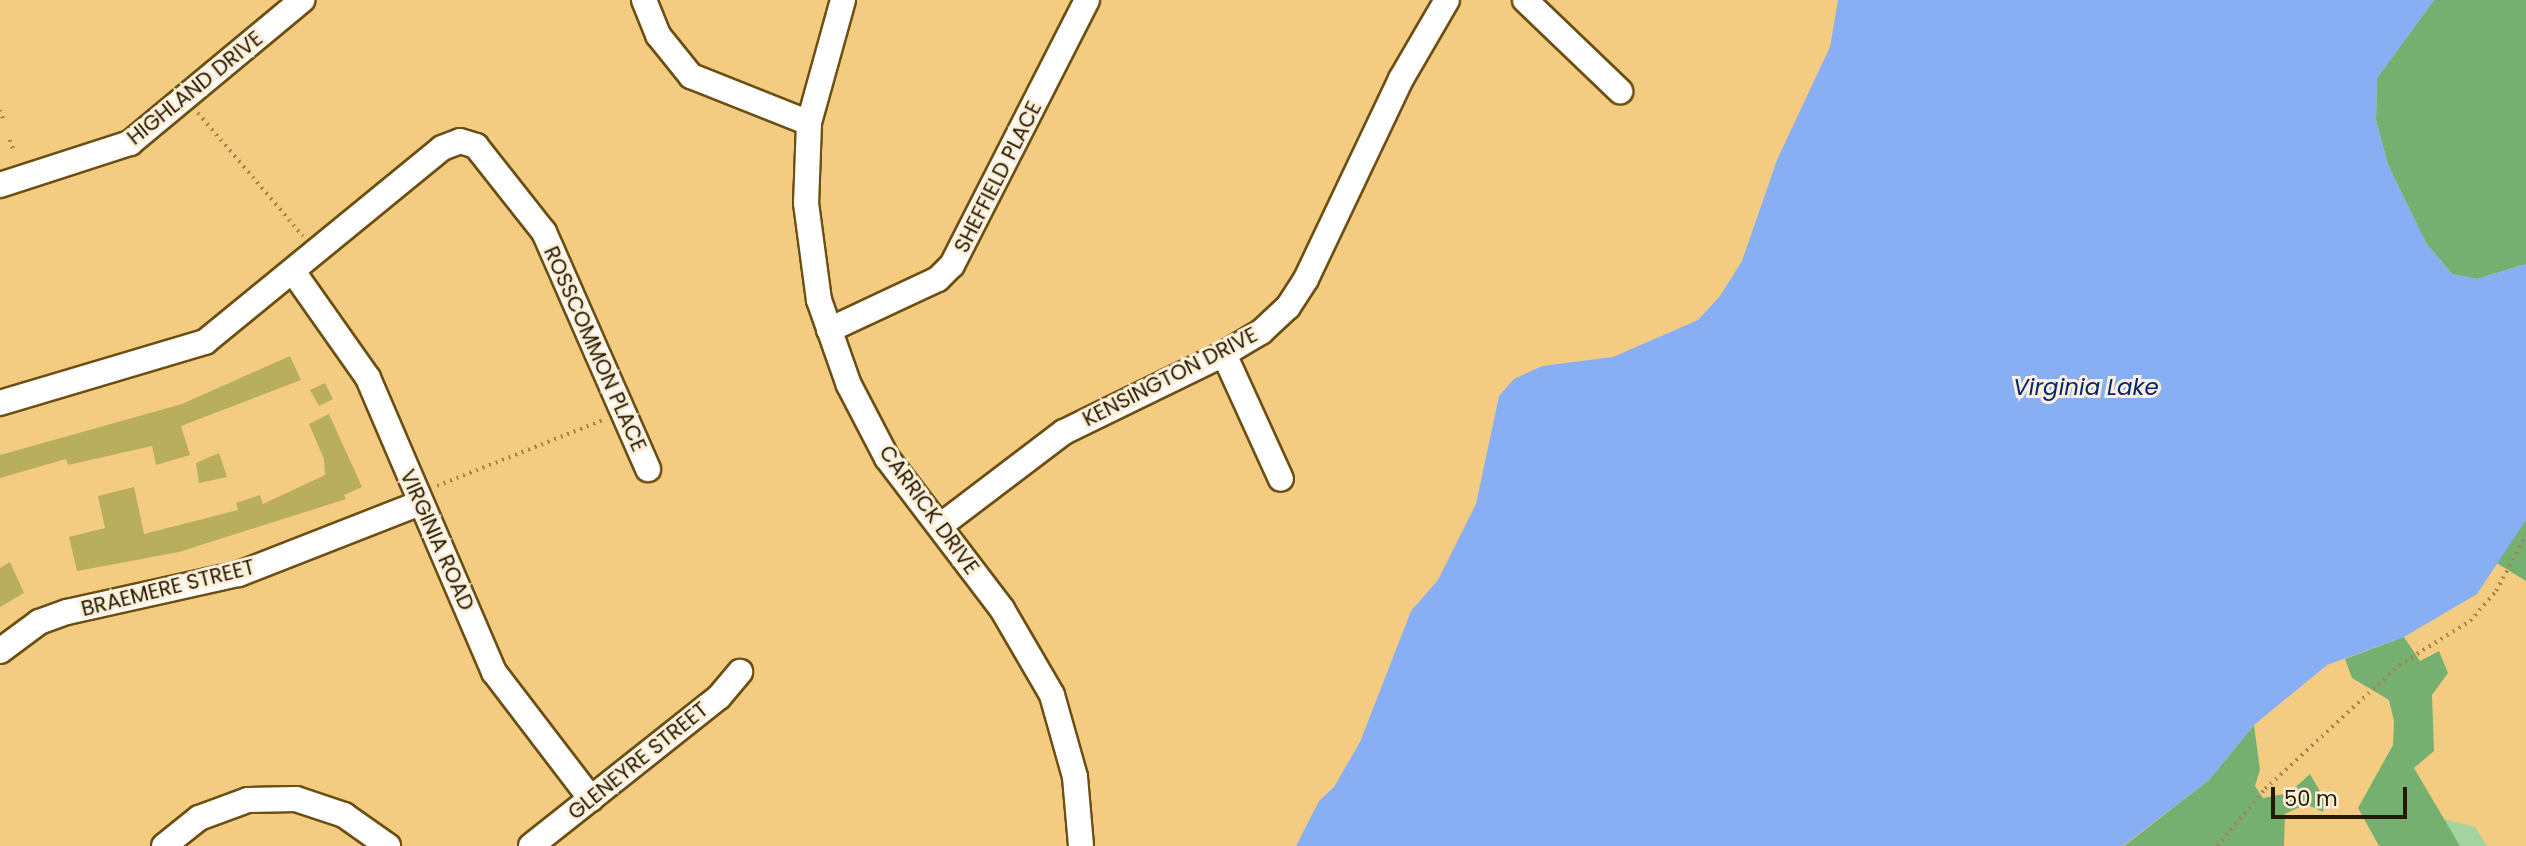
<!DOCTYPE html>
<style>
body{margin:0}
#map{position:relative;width:2526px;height:846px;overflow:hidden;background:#f4cc81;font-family:Poppins,sans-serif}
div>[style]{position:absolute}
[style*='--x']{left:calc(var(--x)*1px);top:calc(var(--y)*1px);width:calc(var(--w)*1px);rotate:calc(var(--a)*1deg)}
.green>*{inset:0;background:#a3d39e}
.forest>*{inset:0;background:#76b070}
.water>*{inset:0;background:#88aef4}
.building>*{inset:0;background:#b8ae5d}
.path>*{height:3.5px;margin-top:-1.75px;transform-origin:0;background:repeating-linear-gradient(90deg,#a2844d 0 2px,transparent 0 7px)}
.roads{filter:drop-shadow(2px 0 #6b4f13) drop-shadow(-2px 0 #6b4f13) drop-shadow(0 2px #6b4f13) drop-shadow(0 -2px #6b4f13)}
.minor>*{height:24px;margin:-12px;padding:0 12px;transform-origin:12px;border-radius:12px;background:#fff}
span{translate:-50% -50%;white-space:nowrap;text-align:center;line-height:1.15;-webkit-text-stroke:6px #fdf1dc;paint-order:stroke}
.street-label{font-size:21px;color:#271800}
.water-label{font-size:23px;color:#022574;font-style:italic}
.scale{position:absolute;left:2271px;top:787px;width:136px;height:32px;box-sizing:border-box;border:4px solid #271800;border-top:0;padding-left:9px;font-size:21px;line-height:24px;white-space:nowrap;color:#271800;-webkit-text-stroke:5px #fdf1dc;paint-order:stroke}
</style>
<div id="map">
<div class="green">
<i style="clip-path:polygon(2443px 819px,2475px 827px,2487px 846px,2460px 846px)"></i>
</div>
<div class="forest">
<i style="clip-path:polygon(2434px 0,2526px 0,2526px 264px,2477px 279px,2452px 274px,2426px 243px,2388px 165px,2376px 120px,2377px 78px)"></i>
<i style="clip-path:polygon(2526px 520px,2526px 581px,2495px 562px)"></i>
<i style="clip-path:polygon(2404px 637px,2420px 661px,2439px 651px,2448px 673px,2432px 695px,2434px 751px,2414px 768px,2460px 846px,2379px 846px,2358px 808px,2393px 745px,2394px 721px,2389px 700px,2352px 678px,2345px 659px)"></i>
<i style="clip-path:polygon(2254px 725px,2260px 770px,2255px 786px,2263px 798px,2289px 793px,2310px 774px,2325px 800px,2323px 812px,2306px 804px,2285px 814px,2284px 846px,2124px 846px,2209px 780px)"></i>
</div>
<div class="water">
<i style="clip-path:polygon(1838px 0,2434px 0,2377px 78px,2376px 120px,2388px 165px,2426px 243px,2452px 274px,2477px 279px,2526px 264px,2526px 520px,2477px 594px,2404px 637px,2327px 665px,2254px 725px,2209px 780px,2123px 846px,1296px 846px,1319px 801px,1334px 787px,1360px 742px,1411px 611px,1438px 580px,1476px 504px,1499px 396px,1514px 379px,1542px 366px,1613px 357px,1698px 320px,1720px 296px,1742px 261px,1777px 160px,1830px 47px)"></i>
</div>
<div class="building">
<i style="clip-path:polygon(290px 356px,301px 380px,181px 426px,190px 455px,156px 465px,152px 446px,68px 465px,66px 459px,0 478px,0 455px,182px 404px)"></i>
<i style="clip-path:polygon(325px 383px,333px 399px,319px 406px,310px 390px)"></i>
<i style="clip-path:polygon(329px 414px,362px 487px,344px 495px,346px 499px,179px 552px,77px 571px,69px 537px,105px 528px,98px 496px,134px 487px,144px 534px,238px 510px,236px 503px,260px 495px,263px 504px,325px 475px,324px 459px,309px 424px)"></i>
<i style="clip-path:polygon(219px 453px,227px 477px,199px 483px,196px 463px)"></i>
<i style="clip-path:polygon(10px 562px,24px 593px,0 607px,0 568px)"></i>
</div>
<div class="path">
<i style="--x:0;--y:110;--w:12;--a:70"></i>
<i style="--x:198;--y:113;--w:162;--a:49.5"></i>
<i style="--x:10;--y:140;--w:12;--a:70"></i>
<i style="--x:437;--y:486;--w:181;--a:-21.7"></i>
<i style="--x:2217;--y:846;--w:75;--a:-49.9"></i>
<i style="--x:2265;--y:789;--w:183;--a:-42.8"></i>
<i style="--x:2399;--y:665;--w:84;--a:-31.8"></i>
<i style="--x:2470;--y:621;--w:40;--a:-49"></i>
<i style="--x:2496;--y:591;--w:64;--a:-61.8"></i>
</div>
<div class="roads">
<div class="minor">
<i style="--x:644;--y:0;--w:38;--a:68"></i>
<i style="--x:658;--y:35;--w:53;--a:51.2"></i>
<i style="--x:691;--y:76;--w:127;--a:21.7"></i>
<i style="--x:843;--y:0;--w:128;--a:105.5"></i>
<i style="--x:809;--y:123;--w:80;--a:92.1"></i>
<i style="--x:806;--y:203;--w:98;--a:82.4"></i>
<i style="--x:819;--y:300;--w:90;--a:70.6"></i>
<i style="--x:849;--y:385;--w:82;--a:62.5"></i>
<i style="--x:887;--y:458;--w:190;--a:52.7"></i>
<i style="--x:1002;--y:609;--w:99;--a:59.8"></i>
<i style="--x:1052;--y:695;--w:85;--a:74.3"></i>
<i style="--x:1075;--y:777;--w:69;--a:85"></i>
<i style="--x:1525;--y:0;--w:132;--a:43.8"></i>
<i style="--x:0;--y:185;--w:137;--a:-17.9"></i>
<i style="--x:130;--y:143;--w:224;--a:-39.7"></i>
<i style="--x:294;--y:273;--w:128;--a:54.8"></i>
<i style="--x:368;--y:378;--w:320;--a:66.8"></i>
<i style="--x:494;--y:672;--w:160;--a:52.6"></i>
<i style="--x:829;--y:330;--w:120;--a:-25.1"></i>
<i style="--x:938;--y:279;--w:20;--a:-45"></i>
<i style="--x:952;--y:265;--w:297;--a:-63"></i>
<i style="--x:1224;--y:354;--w:137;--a:65.5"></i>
<i style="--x:0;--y:403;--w:214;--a:-16.6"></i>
<i style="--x:205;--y:342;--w:306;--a:-39.3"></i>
<i style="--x:442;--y:148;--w:19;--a:-21"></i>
<i style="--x:460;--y:141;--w:17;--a:17"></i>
<i style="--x:476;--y:146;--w:110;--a:51.7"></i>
<i style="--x:544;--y:232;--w:259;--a:66.3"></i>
<i style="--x:940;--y:526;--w:156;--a:-37.2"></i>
<i style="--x:1064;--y:432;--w:178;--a:-26"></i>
<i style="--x:1224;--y:354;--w:43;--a:-30.7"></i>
<i style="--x:1261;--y:332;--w:37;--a:-43"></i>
<i style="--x:1288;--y:307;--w:33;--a:-57"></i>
<i style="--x:1306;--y:279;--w:221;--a:-64.6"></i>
<i style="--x:1401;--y:79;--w:91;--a:-59.8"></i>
<i style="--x:0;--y:651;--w:49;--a:-36.6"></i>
<i style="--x:39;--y:622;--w:30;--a:-20"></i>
<i style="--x:67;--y:612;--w:176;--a:-12.5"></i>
<i style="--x:239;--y:574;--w:194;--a:-21.4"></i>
<i style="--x:164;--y:846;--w:45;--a:-38.7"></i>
<i style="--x:199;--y:818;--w:52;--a:-20.2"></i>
<i style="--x:248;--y:800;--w:48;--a:-1.2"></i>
<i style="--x:296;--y:799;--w:51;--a:18.4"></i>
<i style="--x:344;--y:815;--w:54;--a:35.2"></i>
<i style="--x:531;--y:846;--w:240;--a:-38.4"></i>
<i style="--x:719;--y:697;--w:33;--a:-50"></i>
</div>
</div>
<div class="street-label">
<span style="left:195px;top:88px;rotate:-39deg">HIGHLAND DRIVE</span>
<span style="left:998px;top:177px;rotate:-63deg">SHEFFIELD PLACE</span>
<span style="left:595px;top:349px;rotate:66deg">ROSSCOMMON PLACE</span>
<span style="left:1170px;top:377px;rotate:-27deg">KENSINGTON DRIVE</span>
<span style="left:929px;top:510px;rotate:54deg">CARRICK DRIVE</span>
<span style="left:437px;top:540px;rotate:66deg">VIRGINIA ROAD</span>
<span style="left:168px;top:588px;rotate:-14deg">BRAEMERE STREET</span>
<span style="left:638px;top:761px;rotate:-39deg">GLENEYRE STREET</span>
</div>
<div class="water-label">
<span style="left:2086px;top:387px">Virginia Lake</span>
</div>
<div class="scale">50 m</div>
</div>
